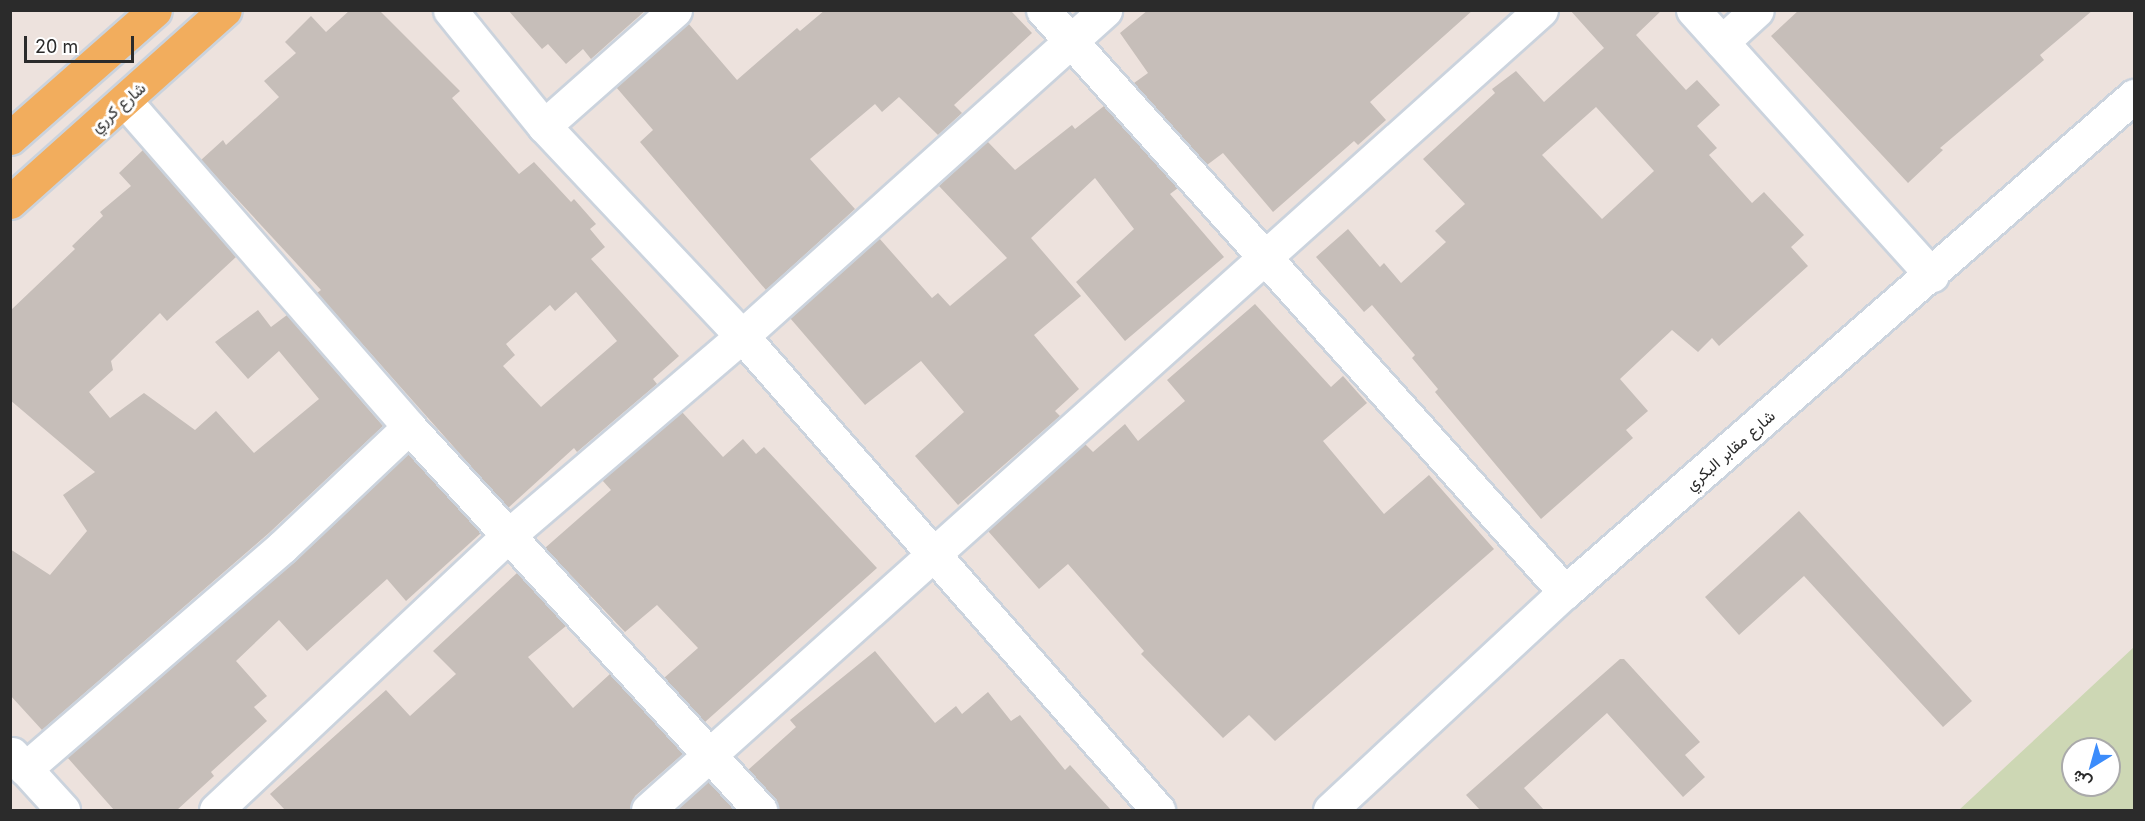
<!DOCTYPE html>
<meta charset="utf-8">
<style>
body{margin:0}
#map{position:relative;width:2145px;height:821px;overflow:hidden;background:#ede2dd;font-family:Inter,Vazirmatn,sans-serif}
div>[style]{position:absolute}
[style*='--x']{left:calc(var(--x)*1px);top:calc(var(--y)*1px);width:calc(var(--w)*1px);rotate:calc(var(--a)*1deg)}
.cemetery>*{inset:0;background:#cdd7b4}
.building>*{inset:0;background:#c6beb9}
.roads{filter:drop-shadow(2px 0 #cbd3dd) drop-shadow(-2px 0 #cbd3dd) drop-shadow(0 2px #cbd3dd) drop-shadow(0 -2px #cbd3dd)}
.minor>*{height:33px;margin:-16.5px;padding:0 16.5px;transform-origin:16.5px;border-radius:16.5px;background:#fff}
.major>*{height:33px;margin:-16.5px;padding:0 16.5px;transform-origin:16.5px;border-radius:16.5px;background:#f2ad5d}
span{translate:-50% -50%;white-space:nowrap;text-align:center;line-height:1.15;-webkit-text-stroke:6px #fff;paint-order:stroke}
.street-label{font-size:16px;color:#2b2b2b}
.frame{position:absolute;inset:0;border:12px solid #2b2b2b;pointer-events:none}
.north{position:absolute;left:2061px;top:737px;width:60px;height:60px;box-sizing:border-box;background:#fff;border:2px solid #aaa;border-radius:50%;rotate:217deg;font-size:16px;font-weight:700;line-height:24px;text-align:center;color:#2b2b2b}
.north::after{content:'';display:block;margin:auto;width:21px;height:27px;background:#3c8cfb;clip-path:polygon(50% 0,100% 100%,50% 72%,0 100%)}
.scale{position:absolute;left:24px;top:36px;width:110px;height:27px;box-sizing:border-box;border:3px solid #2b2b2b;border-top:0;padding-left:8px;font-size:18px;line-height:21px;white-space:nowrap;color:#2b2b2b;-webkit-text-stroke:4px #fff;paint-order:stroke}
</style>
<div id="map">
<div class="cemetery">
<i style="clip-path:polygon(evenodd,2134px 647px,2134px 810px,1959px 810px,2134px 647px,2073px 749px,2109px 749px,2109px 785px,2073px 785px,2073px 749px)"></i>
</div>
<div class="building">
<i style="clip-path:polygon(evenodd,350px 10px,379px 10px,460px 91px,452px 98px,519px 174px,534px 162px,571px 202px,574px 199px,596px 224px,590px 229px,605px 247px,591px 259px,679px 356px,653px 379px,657px 384px,577px 452px,574px 448px,508px 508px,317px 293px,321px 290px,201px 160px,223px 140px,226px 145px,279px 97px,264px 81px,296px 53px,285px 42px,311px 16px,326px 32px,350px 10px,576px 292px,617px 341px,541px 407px,503px 366px,515px 355px,506px 344px,550px 305px,555px 311px,576px 292px)"></i>
<i style="clip-path:polygon(508px 10px,646px 10px,591px 59px,583px 49px,566px 64px,548px 44px,542px 49px)"></i>
<i style="clip-path:polygon(825px 10px,1010px 10px,1032px 33px,954px 105px,962px 113px,938px 135px,899px 97px,882px 112px,875px 104px,810px 159px,855px 209px,766px 290px,640px 142px,653px 130px,616px 87px,688px 23px,737px 80px,797px 28px,800px 31px)"></i>
<i style="clip-path:polygon(1148px 10px,1473px 10px,1370px 102px,1386px 120px,1358px 145px,1354px 141px,1273px 212px,1223px 153px,1207px 165px,1134px 83px,1148px 73px,1120px 33px)"></i>
<i style="clip-path:polygon(evenodd,1570px 10px,1662px 10px,1636px 35px,1686px 90px,1697px 80px,1720px 105px,1697px 126px,1717px 148px,1709px 155px,1752px 203px,1764px 192px,1804px 235px,1791px 247px,1808px 266px,1719px 346px,1712px 338px,1698px 352px,1672px 330px,1620px 379px,1648px 411px,1626px 430px,1633px 438px,1541px 519px,1435px 392px,1438px 389px,1412px 358px,1415px 355px,1372px 305px,1364px 312px,1316px 257px,1348px 229px,1380px 267px,1384px 263px,1401px 283px,1446px 242px,1435px 231px,1465px 204px,1423px 159px,1495px 93px,1492px 89px,1516px 71px,1544px 102px,1604px 48px,1570px 10px,1596px 107px,1654px 171px,1602px 219px,1542px 155px,1596px 107px)"></i>
<i style="clip-path:polygon(1799px 10px,2093px 10px,2040px 55px,2044px 60px,1940px 148px,1943px 150px,1908px 183px,1771px 36px)"></i>
<i style="clip-path:polygon(1104px 106px,1178px 188px,1170px 194px,1224px 257px,1125px 341px,1076px 282px,1134px 229px,1095px 178px,1031px 238px,1081px 296px,1034px 335px,1079px 389px,1055px 411px,1060px 416px,958px 505px,915px 456px,964px 412px,921px 361px,865px 405px,790px 318px,879px 238px,932px 298px,938px 293px,950px 306px,1007px 258px,939px 186px,987px 141px,1015px 170px,1072px 125px,1075px 129px)"></i>
<i style="clip-path:polygon(143px 150px,236px 257px,167px 321px,160px 313px,111px 361px,113px 370px,89px 392px,110px 418px,144px 393px,195px 430px,216px 411px,254px 453px,319px 399px,279px 351px,248px 379px,215px 342px,258px 310px,271px 327px,287px 315px,383px 426px,269px 533px,42px 730px,10px 695px,10px 549px,50px 575px,87px 531px,63px 495px,95px 472px,10px 400px,10px 311px,75px 249px,72px 246px,103px 216px,100px 212px,131px 186px,119px 173px)"></i>
<i style="clip-path:polygon(1255px 304px,1331px 387px,1343px 376px,1367px 403px,1323px 441px,1384px 514px,1429px 475px,1494px 549px,1275px 741px,1249px 715px,1223px 738px,1141px 654px,1144px 651px,1068px 564px,1039px 589px,988px 531px,1085px 444px,1093px 452px,1125px 424px,1138px 441px,1185px 401px,1167px 380px)"></i>
<i style="clip-path:polygon(682px 412px,723px 457px,743px 439px,756px 454px,764px 447px,877px 568px,705px 722px,664px 678px,698px 648px,657px 605px,625px 632px,545px 548px,611px 490px,602px 480px)"></i>
<i style="clip-path:polygon(408px 454px,481px 533px,406px 601px,387px 579px,307px 651px,279px 620px,236px 661px,267px 696px,254px 707px,267px 721px,211px 772px,214px 776px,177px 810px,114px 810px,67px 757px,294px 561px)"></i>
<i style="clip-path:polygon(1799px 511px,1972px 701px,1943px 727px,1804px 576px,1739px 635px,1705px 597px)"></i>
<i style="clip-path:polygon(517px 573px,566px 626px,528px 657px,573px 708px,610px 674px,683px 754px,635px 796px,630px 810px,285px 810px,270px 794px,386px 690px,410px 716px,456px 674px,433px 651px)"></i>
<i style="clip-path:polygon(875px 651px,935px 723px,956px 706px,962px 714px,988px 692px,1011px 721px,1020px 715px,1065px 770px,1070px 765px,1111px 810px,778px 810px,774px 797px,748px 770px,796px 727px,790px 720px)"></i>
<i style="clip-path:polygon(1620px 659px,1624px 659px,1700px 742px,1685px 755px,1705px 777px,1683px 797px,1607px 713px,1524px 788px,1544px 810px,1480px 810px,1466px 795px)"></i>
<i style="clip-path:polygon(708px 781px,735px 810px,676px 810px)"></i>
</div>
<div class="roads">
<div class="minor">
<i style="--x:450;--y:10;--w:149;--a:51"></i>
<i style="--x:544;--y:126;--w:289;--a:46.7"></i>
<i style="--x:742;--y:336;--w:631;--a:48.73"></i>
<i style="--x:1043;--y:10;--w:782;--a:48.11"></i>
<i style="--x:1693;--y:10;--w:357;--a:48"></i>
<i style="--x:1722;--y:42;--w:47;--a:-42.4"></i>
<i style="--x:125;--y:101;--w:432;--a:48.9"></i>
<i style="--x:409;--y:427;--w:520;--a:47.5"></i>
<i style="--x:544;--y:126;--w:175;--a:-41.5"></i>
<i style="--x:12;--y:754;--w:76;--a:47.7"></i>
<i style="--x:25;--y:769;--w:340;--a:-40.8"></i>
<i style="--x:282;--y:547;--w:175;--a:-43.4"></i>
<i style="--x:216;--y:810;--w:402;--a:-43.2"></i>
<i style="--x:509;--y:535;--w:306;--a:-40.5"></i>
<i style="--x:742;--y:336;--w:488;--a:-41.9"></i>
<i style="--x:648;--y:810;--w:1199;--a:-41.86"></i>
<i style="--x:1330;--y:810;--w:321;--a:-42.9"></i>
<i style="--x:1565;--y:592;--w:755;--a:-41.08"></i>
</div>
<div class="major">
<i style="--x:10;--y:138;--w:193;--a:-41.4"></i>
<i style="--x:10;--y:202;--w:288;--a:-41.8"></i>
</div>
</div>
<div class="street-label">
<span style="left:118px;top:107px;rotate:-41deg">شارع كرري</span>
<span style="left:1730px;top:450px;rotate:-41deg">شارع مقابر البكري</span>
</div>
<div class="frame"></div>
<div class="north">ش</div>
<div class="scale">20 m</div>
</div>
